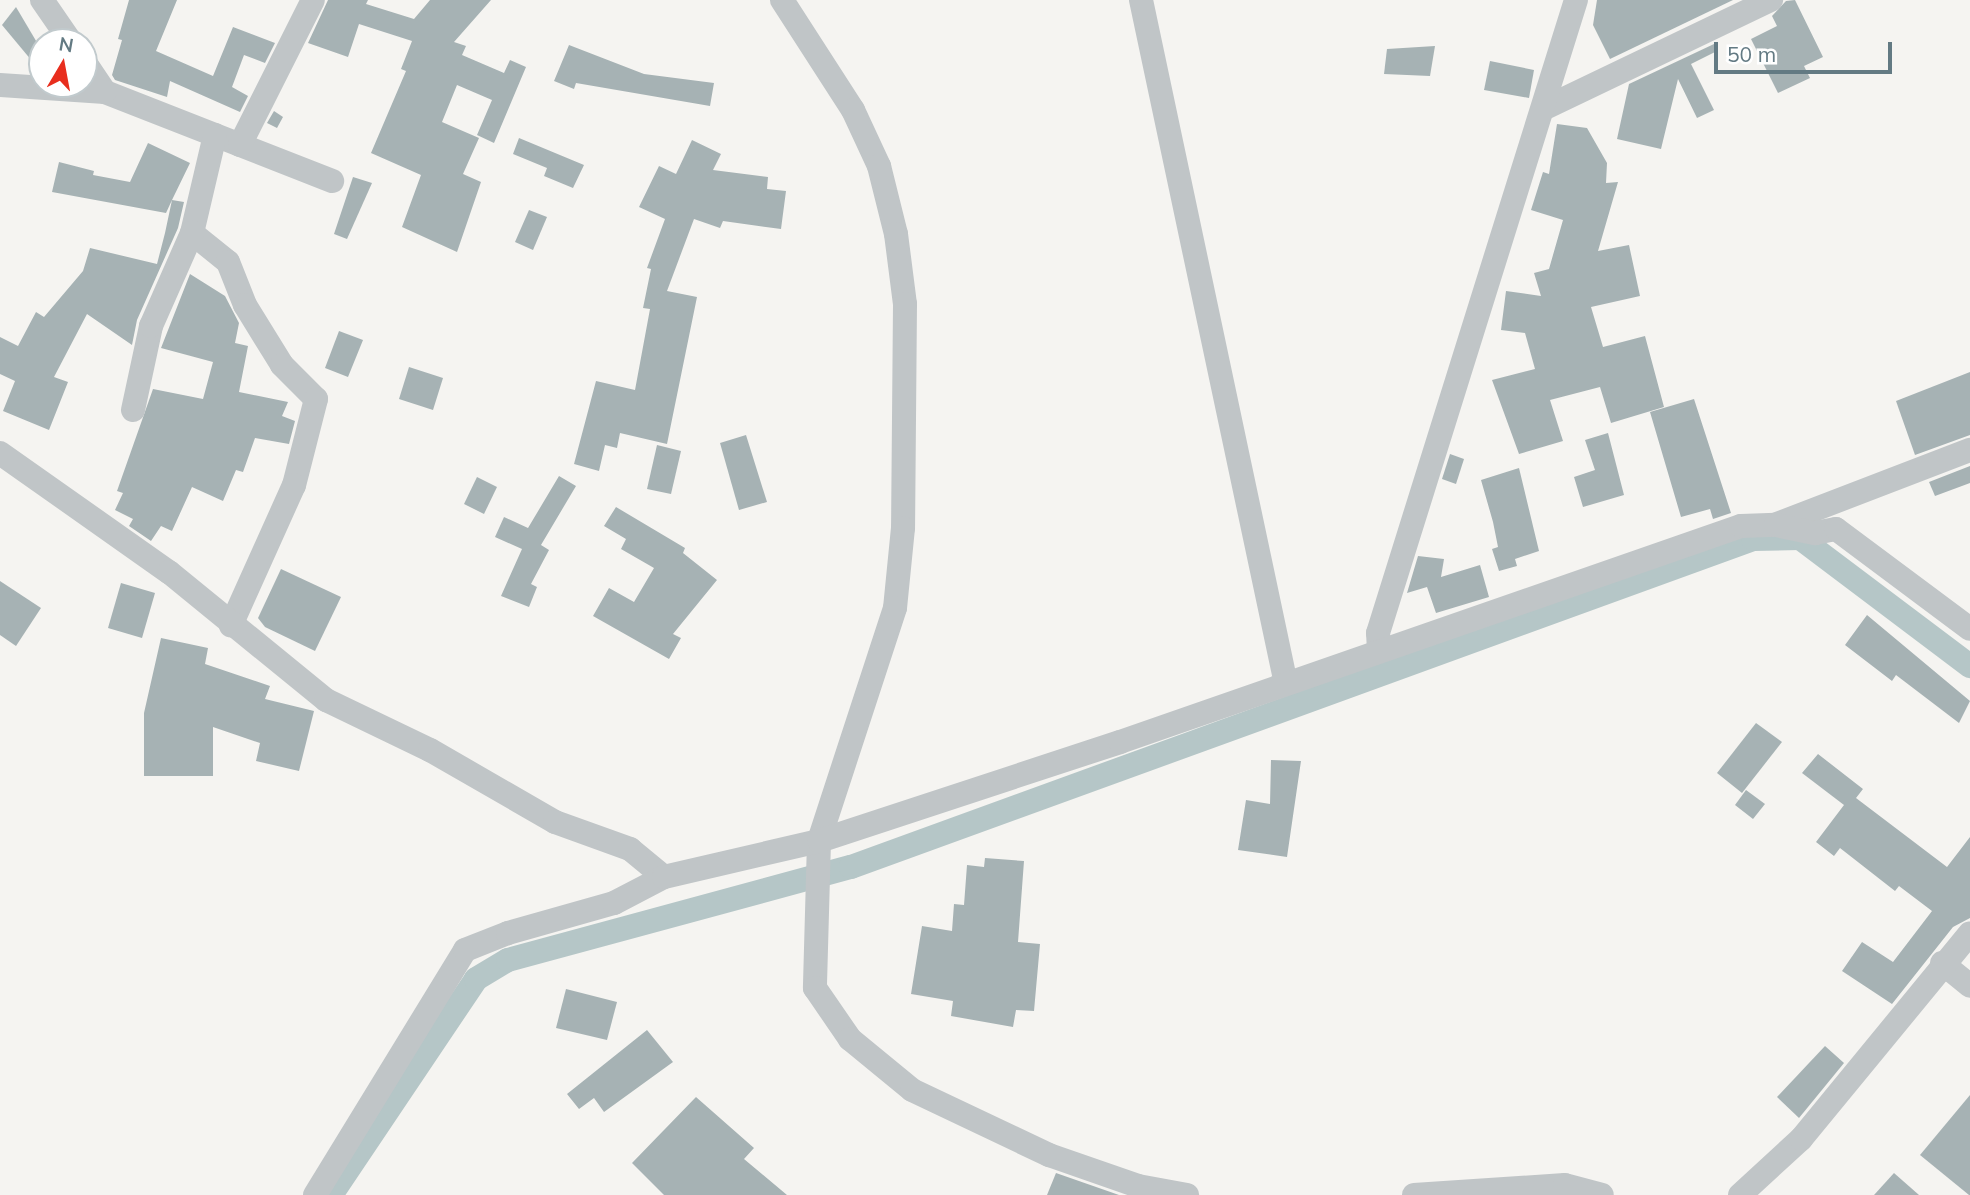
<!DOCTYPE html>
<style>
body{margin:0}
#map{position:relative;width:1970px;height:1195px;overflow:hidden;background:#f5f4f1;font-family:Mulish,sans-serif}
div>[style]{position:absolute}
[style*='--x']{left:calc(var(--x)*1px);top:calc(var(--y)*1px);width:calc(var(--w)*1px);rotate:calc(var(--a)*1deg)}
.canal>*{height:24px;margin:-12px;padding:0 12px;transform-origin:12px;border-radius:12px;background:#b5c6c7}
.building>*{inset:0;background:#a6b2b4}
.minor>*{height:24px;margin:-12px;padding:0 12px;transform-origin:12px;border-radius:12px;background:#c0c5c7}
span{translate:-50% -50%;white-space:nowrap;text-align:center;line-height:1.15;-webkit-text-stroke:7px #fff;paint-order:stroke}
.north{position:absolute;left:28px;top:28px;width:70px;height:70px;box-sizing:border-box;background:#fff;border:2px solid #c1cacd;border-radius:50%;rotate:10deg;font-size:19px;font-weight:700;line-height:28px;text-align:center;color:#637a83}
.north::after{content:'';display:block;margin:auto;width:24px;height:32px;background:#e82e1e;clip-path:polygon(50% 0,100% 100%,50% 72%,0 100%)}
.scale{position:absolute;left:1714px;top:42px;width:178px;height:32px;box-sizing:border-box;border:4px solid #637a83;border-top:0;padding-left:9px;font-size:21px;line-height:24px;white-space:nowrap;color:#637a83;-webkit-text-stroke:5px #fff;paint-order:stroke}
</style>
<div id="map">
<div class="canal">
<i style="--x:331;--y:1195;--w:260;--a:-56.1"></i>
<i style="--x:476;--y:979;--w:37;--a:-31"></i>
<i style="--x:508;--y:960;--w:355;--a:-15.2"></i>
<i style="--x:851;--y:867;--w:960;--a:-19.98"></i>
<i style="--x:1753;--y:539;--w:47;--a:-1.2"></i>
<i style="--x:1800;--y:538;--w:213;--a:37"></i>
</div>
<div class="building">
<i style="clip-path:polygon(129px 0,177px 0,156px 51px,213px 76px,233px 27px,275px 43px,265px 63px,244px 55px,232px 87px,248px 96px,240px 112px,170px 81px,167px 97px,115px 80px,112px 75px,122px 40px,118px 39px)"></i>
<i style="clip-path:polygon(328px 0,368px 0,366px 4px,414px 19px,430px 0,491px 0,454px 42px,466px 46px,462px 55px,504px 73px,510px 60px,526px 67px,494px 143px,477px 135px,492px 100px,457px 85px,442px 122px,479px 138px,463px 174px,481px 182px,457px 252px,402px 227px,421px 175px,371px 153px,406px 71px,401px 69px,412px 41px,359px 24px,348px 57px,308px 43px)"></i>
<i style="clip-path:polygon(1597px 0,1733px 0,1610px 59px,1593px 25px)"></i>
<i style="clip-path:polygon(1795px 0,1823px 57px,1804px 66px,1810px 78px,1778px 93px,1751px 39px,1777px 26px,1772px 16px,1786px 1px)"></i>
<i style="clip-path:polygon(16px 7px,42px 51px,42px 73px,2px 25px)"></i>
<i style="clip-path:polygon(1714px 44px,1717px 51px,1691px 64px,1714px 110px,1697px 118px,1678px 79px,1661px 149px,1617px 139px,1629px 84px)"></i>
<i style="clip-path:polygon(569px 45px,644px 74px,714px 83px,710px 106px,576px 83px,574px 89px,554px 81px)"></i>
<i style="clip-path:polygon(1435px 46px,1430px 76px,1384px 74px,1387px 49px)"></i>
<i style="clip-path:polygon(1490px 61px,1534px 70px,1529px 98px,1484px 90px)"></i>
<i style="clip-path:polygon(274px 111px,283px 117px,277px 128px,267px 123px)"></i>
<i style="clip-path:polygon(1557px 124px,1587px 128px,1607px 163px,1606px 183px,1618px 182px,1598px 251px,1629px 245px,1640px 296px,1591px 307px,1603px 347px,1645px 336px,1664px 407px,1611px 423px,1600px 387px,1550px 400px,1563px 441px,1519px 454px,1492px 380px,1535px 369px,1525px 333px,1501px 330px,1506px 291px,1541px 296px,1534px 273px,1549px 269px,1563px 220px,1531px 210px,1543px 172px,1549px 174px)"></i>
<i style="clip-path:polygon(519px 138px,584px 165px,573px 188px,544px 176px,547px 168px,513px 154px)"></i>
<i style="clip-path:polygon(692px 140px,721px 154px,713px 170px,768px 177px,767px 189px,786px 191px,781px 229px,723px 221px,720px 228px,694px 219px,667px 291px,697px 297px,667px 444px,620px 433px,617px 448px,605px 445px,599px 471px,574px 464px,596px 381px,635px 390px,650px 309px,643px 308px,651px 269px,647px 268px,665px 219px,639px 207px,659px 166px,676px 174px)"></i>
<i style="clip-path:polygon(148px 143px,190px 163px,172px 200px,184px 202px,178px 228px,137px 320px,132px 345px,87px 314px,54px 377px,68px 382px,49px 430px,3px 411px,15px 381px,0 374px,0 337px,18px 346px,36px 312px,44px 317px,83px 271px,90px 248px,157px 264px,165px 233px,172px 200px,166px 213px,52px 192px,59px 162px,94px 171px,93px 175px,130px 182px)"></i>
<i style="clip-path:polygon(353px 177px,372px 183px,347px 239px,334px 234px)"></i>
<i style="clip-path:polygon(529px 210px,547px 217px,533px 250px,515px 242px)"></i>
<i style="clip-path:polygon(190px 274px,225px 296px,239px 323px,235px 343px,248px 346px,239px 392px,288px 402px,282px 416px,295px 421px,289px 444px,255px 438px,243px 472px,236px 470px,223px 501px,192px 487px,172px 531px,161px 526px,151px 541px,129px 526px,133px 519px,115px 510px,123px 493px,117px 491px,153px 389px,203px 399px,213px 362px,161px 348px)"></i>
<i style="clip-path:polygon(339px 331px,363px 340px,348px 377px,325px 368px)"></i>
<i style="clip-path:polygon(409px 367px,443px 378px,433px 410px,399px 399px)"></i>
<i style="clip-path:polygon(1970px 372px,1970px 435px,1915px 455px,1896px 401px)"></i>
<i style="clip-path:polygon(1694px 399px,1731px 513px,1713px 519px,1710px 509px,1681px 517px,1650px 412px)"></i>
<i style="clip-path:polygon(1608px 433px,1624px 495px,1583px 507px,1574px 477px,1595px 470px,1585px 440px)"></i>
<i style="clip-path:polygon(746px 435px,767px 502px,739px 510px,720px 443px)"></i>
<i style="clip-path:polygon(657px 445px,681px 451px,671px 494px,647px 489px)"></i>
<i style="clip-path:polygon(1450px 454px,1464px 459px,1456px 484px,1442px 479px)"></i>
<i style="clip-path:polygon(1970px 466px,1970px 483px,1935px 496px,1929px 482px)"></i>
<i style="clip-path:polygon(1519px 468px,1539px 551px,1515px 559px,1517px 566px,1499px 571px,1492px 549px,1498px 547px,1493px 522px,1481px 480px)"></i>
<i style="clip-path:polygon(559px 476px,576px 486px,541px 545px,549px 550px,531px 584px,537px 587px,529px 607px,501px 596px,522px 549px,495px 537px,504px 517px,528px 528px)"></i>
<i style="clip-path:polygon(477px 477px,497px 487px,484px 514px,464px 504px)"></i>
<i style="clip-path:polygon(616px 507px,685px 548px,683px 553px,717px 580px,673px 634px,681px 638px,669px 659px,593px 616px,609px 588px,634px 602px,654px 568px,621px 549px,626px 539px,604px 526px)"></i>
<i style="clip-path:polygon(1418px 556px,1444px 559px,1441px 577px,1480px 565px,1489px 597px,1436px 613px,1427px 587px,1407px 593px)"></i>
<i style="clip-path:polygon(281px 569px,341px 597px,315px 651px,265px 627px,258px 618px)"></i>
<i style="clip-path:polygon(0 581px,41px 608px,16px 646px,0 635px)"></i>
<i style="clip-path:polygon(121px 583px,155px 593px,142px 638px,108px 628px)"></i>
<i style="clip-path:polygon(1867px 615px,1970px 701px,1959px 723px,1896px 675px,1892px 681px,1845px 645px)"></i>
<i style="clip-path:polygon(161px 638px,208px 648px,205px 664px,270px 686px,265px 699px,314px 711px,299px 771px,256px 761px,260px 743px,213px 727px,213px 776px,144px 776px,144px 713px)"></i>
<i style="clip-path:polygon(1756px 723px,1782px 742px,1742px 793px,1717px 773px)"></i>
<i style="clip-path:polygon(1818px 754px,1863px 789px,1856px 798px,1947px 867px,1970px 837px,1970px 918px,1953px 927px,1892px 1004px,1842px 971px,1862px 942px,1893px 962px,1932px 911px,1899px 886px,1895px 891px,1840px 848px,1834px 856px,1816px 842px,1844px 805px,1802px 773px)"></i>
<i style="clip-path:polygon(1271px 760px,1301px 761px,1287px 857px,1238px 850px,1246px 800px,1270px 804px)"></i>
<i style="clip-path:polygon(1746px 790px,1765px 804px,1753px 819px,1735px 805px)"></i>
<i style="clip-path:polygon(985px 858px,1024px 861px,1018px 942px,1040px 944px,1034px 1011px,1016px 1010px,1013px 1027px,951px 1016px,953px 1001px,911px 994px,922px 926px,952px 931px,954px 904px,964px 905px,967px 865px,984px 867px)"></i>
<i style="clip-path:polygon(566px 989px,617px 1002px,607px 1040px,556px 1028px)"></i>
<i style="clip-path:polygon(647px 1030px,673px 1062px,604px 1112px,594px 1098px,579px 1109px,567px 1094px)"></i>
<i style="clip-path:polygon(1825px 1046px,1844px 1063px,1799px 1118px,1777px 1097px)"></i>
<i style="clip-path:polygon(1970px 1095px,1970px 1195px,1969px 1195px,1920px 1155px)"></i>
<i style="clip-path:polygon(696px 1097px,754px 1148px,744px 1159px,787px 1195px,664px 1195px,632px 1163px)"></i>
<i style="clip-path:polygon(1056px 1173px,1119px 1195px,1047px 1195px)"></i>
<i style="clip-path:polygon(1894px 1173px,1919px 1195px,1874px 1195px)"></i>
</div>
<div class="minor">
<i style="--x:42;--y:0;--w:51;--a:55.4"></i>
<i style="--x:782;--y:0;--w:131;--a:57.2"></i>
<i style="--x:853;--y:110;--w:62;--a:65.1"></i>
<i style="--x:879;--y:166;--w:70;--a:76"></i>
<i style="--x:896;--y:234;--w:71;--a:82.7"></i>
<i style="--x:905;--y:304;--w:224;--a:90.5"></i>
<i style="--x:903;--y:528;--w:80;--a:95.7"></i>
<i style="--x:895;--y:608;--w:245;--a:108.1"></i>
<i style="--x:819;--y:841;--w:147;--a:91.6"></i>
<i style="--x:815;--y:988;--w:62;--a:55.5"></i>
<i style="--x:850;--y:1039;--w:80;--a:39.4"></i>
<i style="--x:912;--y:1090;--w:152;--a:25.4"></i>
<i style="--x:1049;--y:1155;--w:94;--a:19.2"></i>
<i style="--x:1138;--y:1186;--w:50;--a:10.4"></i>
<i style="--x:1141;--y:0;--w:699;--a:78.03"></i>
<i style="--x:84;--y:61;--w:37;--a:56"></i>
<i style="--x:105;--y:92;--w:244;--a:21.4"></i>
<i style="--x:0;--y:85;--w:105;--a:3.8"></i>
<i style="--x:1543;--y:109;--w:253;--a:-25.6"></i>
<i style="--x:215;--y:135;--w:101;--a:103.2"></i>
<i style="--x:192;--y:233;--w:46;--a:38.9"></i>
<i style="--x:228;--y:262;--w:46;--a:68.4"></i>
<i style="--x:245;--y:305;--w:70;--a:58.3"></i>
<i style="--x:282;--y:365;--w:48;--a:45"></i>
<i style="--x:316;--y:399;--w:89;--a:104.3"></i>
<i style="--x:294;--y:485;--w:154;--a:114.2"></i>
<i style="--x:240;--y:145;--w:162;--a:-63.3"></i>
<i style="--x:133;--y:410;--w:86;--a:-77.9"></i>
<i style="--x:151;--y:326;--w:102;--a:-66.2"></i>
<i style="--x:0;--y:453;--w:207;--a:35.2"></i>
<i style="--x:169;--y:572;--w:203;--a:39.2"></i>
<i style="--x:326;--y:700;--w:115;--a:25.7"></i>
<i style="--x:430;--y:750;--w:144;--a:29.9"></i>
<i style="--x:555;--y:822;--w:80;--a:19.8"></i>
<i style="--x:630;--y:849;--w:44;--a:39.5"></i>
<i style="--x:1777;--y:524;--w:207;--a:-21"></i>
<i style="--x:1379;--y:651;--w:18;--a:-93"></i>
<i style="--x:1378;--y:633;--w:663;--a:-72.63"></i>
<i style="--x:1942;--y:963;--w:36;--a:39"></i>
<i style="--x:315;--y:1195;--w:287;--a:-58.5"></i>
<i style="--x:465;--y:950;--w:46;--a:-21.6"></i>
<i style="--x:508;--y:933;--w:110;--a:-15.8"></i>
<i style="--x:614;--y:903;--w:56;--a:-27.5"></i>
<i style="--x:664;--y:877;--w:159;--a:-13.1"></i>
<i style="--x:819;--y:841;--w:317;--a:-18.2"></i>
<i style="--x:1120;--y:742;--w:657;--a:-19.18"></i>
<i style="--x:1741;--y:526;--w:35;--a:-2"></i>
<i style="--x:1776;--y:525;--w:40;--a:12"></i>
<i style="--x:1815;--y:533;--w:21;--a:-11"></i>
<i style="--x:1836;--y:529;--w:167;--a:36.7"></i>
<i style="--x:1414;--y:1195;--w:151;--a:-3.8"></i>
<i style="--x:1565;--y:1185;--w:38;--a:15"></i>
<i style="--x:1740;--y:1195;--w:83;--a:-42.6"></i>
<i style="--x:1801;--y:1139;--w:266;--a:-50.6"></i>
</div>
<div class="north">N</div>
<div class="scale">50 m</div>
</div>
